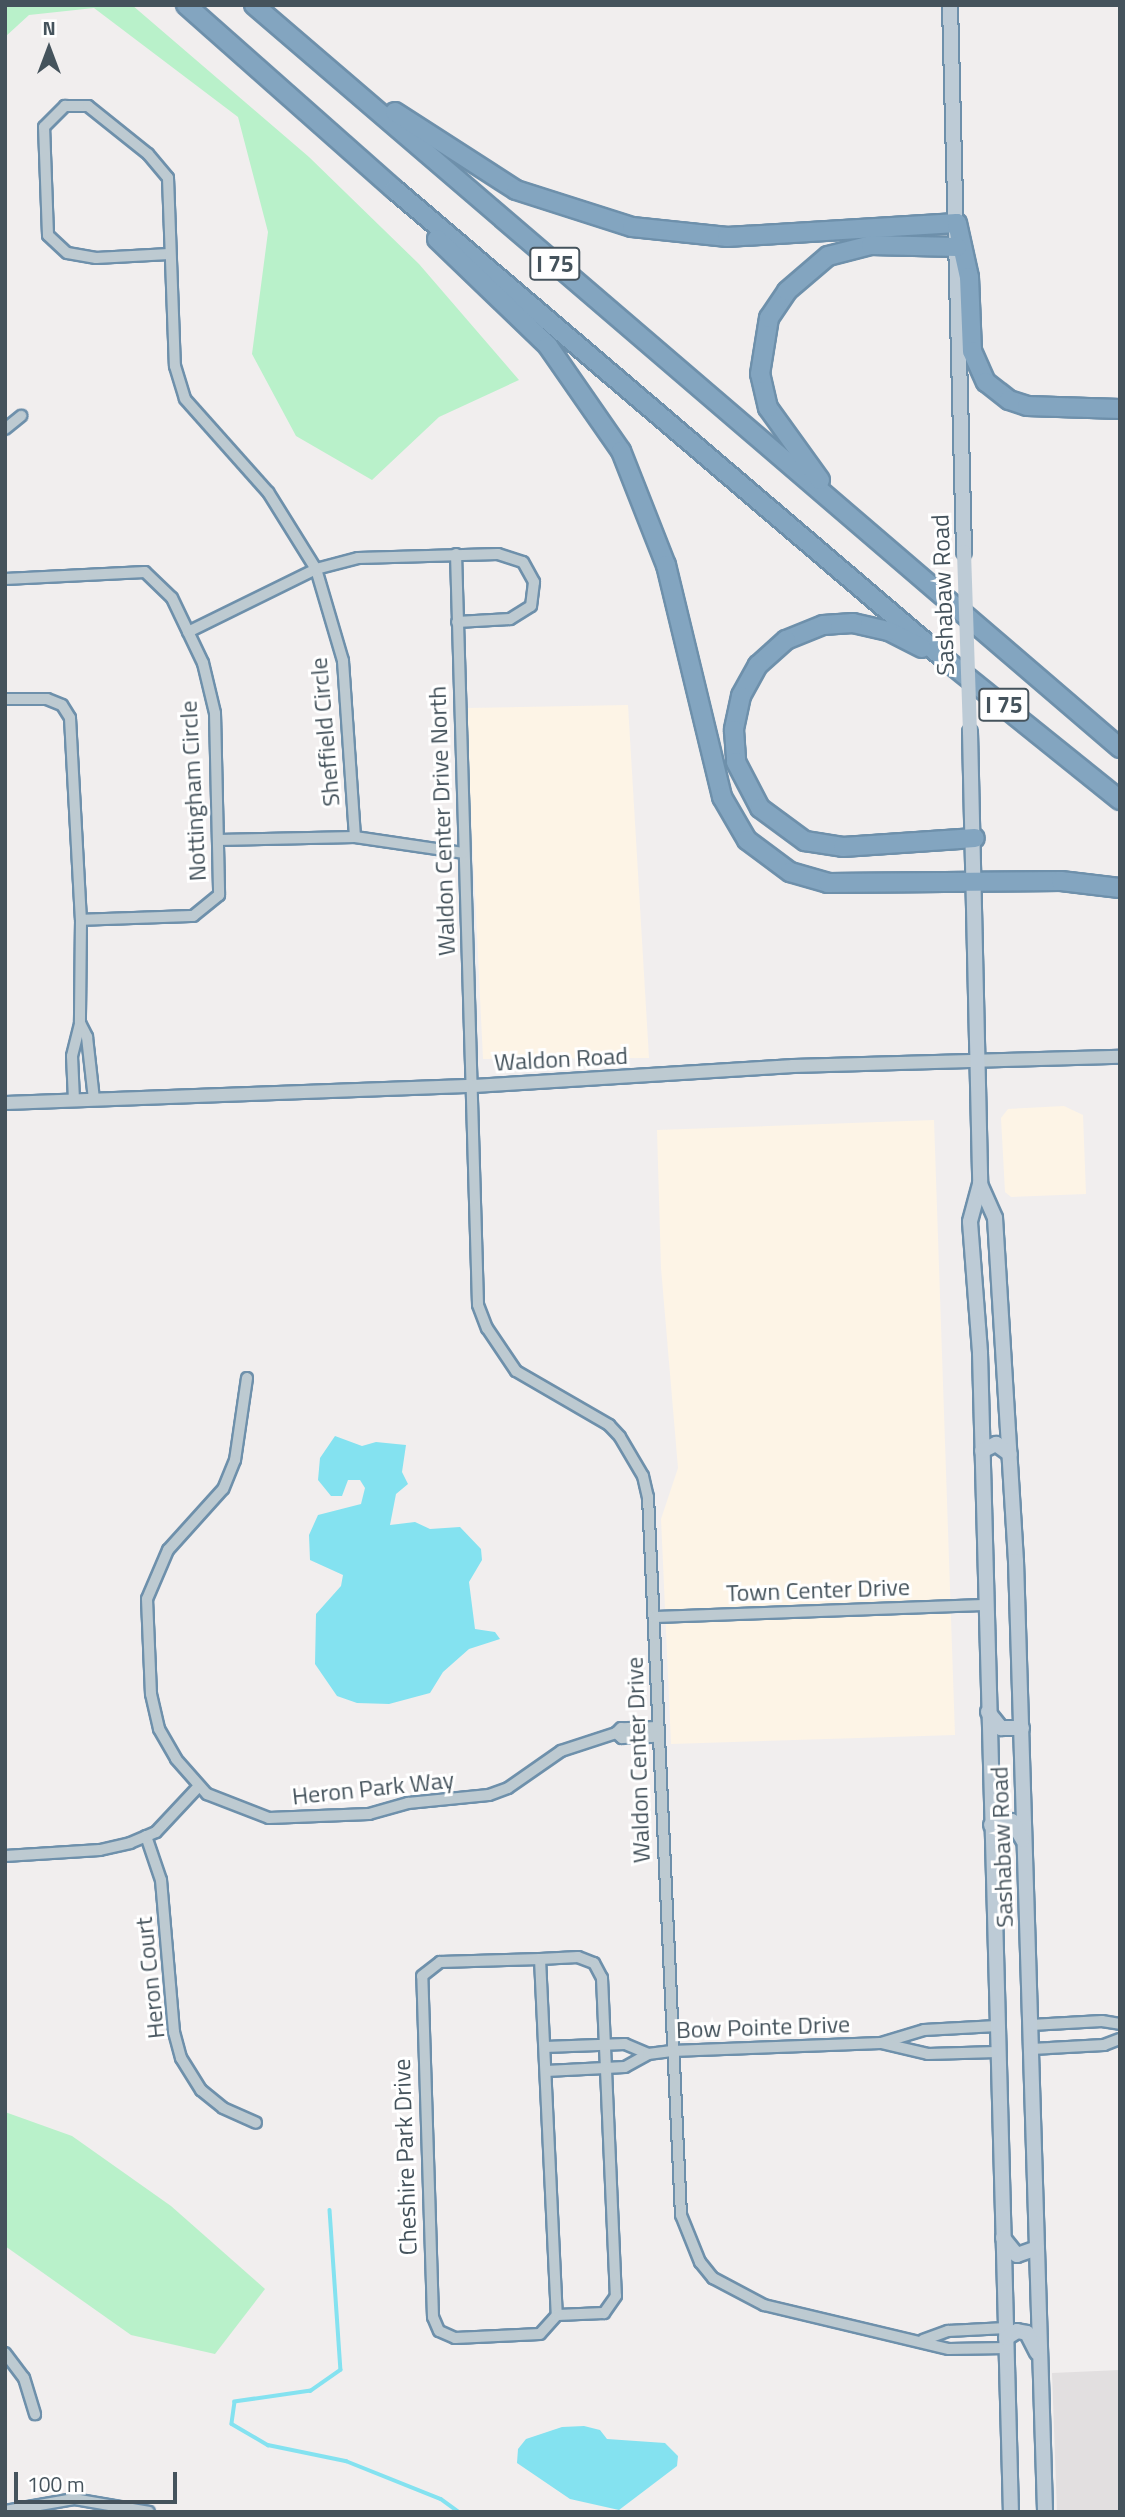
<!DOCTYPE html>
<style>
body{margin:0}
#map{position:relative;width:1125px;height:2517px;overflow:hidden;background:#f1eeee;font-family:"Titillium Web",sans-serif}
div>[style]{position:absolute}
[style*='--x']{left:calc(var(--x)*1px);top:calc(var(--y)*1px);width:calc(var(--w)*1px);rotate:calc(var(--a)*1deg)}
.commercial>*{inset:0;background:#fdf4e6}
.education>*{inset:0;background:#e2dfe0}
.green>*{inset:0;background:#b9f1ca}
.water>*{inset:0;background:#84e2f0}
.stream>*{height:3.5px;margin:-1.75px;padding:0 1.75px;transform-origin:1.75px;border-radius:1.75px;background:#84e2f0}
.roads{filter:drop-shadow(2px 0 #6e90ab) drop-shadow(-2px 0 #6e90ab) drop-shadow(0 2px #6e90ab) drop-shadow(0 -2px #6e90ab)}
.minor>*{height:10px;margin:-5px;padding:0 5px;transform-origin:5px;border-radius:5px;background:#bdcad1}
.tertiary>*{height:12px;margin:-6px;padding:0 6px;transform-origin:6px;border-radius:6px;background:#bdcad1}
.secondary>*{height:14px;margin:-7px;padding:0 7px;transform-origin:7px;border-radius:7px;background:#bdcbd6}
.motorway>*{height:18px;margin:-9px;padding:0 9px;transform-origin:9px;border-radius:9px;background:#83a5c0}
.secondary-bridge>*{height:14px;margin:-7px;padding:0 7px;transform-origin:7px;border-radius:7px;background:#bdcbd6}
span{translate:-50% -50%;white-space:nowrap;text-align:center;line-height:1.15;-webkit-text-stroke:6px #fff;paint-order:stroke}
.shield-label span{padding:2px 5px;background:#fff;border:2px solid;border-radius:5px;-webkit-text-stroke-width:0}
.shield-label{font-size:23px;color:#45535c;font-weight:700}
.street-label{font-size:24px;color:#45535c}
.frame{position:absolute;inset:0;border:7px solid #45535c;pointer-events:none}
.north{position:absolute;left:14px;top:14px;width:70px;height:70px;-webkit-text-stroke:5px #fff;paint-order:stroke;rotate:0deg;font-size:19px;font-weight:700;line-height:28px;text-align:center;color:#45535c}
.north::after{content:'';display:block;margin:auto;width:24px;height:32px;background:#45535c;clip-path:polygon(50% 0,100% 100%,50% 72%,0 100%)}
.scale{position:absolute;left:14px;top:2472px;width:163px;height:32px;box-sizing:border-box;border:4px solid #45535c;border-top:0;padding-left:9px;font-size:21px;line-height:24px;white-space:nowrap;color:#45535c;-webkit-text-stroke:5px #fff;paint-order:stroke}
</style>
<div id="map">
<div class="commercial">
<i style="clip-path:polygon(628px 705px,649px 1058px,483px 1059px,466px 708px)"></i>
<i style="clip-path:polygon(1064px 1106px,1083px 1115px,1086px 1194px,1011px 1197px,1005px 1192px,1001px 1118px,1008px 1109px)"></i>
<i style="clip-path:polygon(934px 1120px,955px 1735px,671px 1744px,661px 1519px,678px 1468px,661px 1268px,657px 1130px)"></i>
</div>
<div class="education">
<i style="clip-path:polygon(1120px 2370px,1120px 2512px,1057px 2512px,1052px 2373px)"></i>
</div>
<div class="green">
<i style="clip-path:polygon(5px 5px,132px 5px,309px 157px,419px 264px,519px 380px,439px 417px,372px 480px,296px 436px,252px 354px,268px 232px,238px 117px,94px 8px,29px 15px,5px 37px)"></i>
<i style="clip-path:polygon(5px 2112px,72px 2136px,171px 2206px,265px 2289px,215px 2354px,131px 2335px,5px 2246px)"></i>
</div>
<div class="water">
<i style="clip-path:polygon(335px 1436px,362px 1446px,376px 1442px,406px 1445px,402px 1472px,408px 1484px,396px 1494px,390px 1525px,415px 1522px,430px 1529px,460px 1527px,481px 1549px,482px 1560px,469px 1582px,475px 1629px,495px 1632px,500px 1639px,469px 1649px,443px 1672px,430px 1693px,389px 1704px,357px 1703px,337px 1696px,315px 1664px,316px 1614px,341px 1586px,343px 1575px,310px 1560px,309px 1535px,318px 1515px,361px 1504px,365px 1488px,360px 1480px,348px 1480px,342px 1496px,331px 1496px,318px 1480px,320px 1458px)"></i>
<i style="clip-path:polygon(584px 2426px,600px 2430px,607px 2439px,665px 2443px,678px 2456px,677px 2466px,619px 2510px,570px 2499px,517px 2463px,518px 2449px,526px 2439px,562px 2427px)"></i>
</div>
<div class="stream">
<i style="--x:330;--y:2210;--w:160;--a:86.1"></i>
<i style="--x:341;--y:2370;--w:37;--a:145"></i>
<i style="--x:311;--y:2391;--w:77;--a:171.8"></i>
<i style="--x:235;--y:2402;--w:22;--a:98"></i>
<i style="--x:232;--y:2424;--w:42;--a:30.3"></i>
<i style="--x:268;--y:2445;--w:80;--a:11.6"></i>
<i style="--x:346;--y:2461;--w:102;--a:21.8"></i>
<i style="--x:441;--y:2499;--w:22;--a:36"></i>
</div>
<div class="roads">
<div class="minor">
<i style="--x:169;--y:254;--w:73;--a:176.9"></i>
<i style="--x:96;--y:258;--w:29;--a:-170"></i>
<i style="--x:67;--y:253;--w:26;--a:-137"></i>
<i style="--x:48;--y:235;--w:108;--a:-92.1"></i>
<i style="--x:44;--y:127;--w:30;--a:-45"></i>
<i style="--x:65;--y:106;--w:23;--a:0"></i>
<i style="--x:88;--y:106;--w:77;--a:38.7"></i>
<i style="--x:148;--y:154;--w:31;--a:50"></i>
<i style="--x:168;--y:178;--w:188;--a:87.9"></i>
<i style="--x:175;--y:366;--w:34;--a:73"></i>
<i style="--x:185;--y:399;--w:125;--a:48.3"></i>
<i style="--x:268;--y:492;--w:91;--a:58.1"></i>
<i style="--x:316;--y:569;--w:96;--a:73.6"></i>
<i style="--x:343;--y:661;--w:176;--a:86.1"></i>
<i style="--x:5;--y:429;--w:21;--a:-39"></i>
<i style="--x:456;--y:554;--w:751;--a:88.32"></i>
<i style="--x:478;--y:1305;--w:25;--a:69"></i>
<i style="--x:487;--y:1328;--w:52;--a:56"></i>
<i style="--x:516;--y:1371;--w:108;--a:30.1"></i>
<i style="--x:609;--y:1425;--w:16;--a:47"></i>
<i style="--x:620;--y:1437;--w:45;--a:59.5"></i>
<i style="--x:643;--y:1476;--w:22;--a:77"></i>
<i style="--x:648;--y:1497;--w:719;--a:87.37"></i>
<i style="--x:681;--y:2215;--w:51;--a:68"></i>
<i style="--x:700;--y:2262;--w:21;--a:51"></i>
<i style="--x:713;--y:2278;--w:58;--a:27.9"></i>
<i style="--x:764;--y:2305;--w:190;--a:13.4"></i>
<i style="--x:949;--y:2349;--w:57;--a:-1"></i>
<i style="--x:5;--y:579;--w:140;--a:-2.9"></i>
<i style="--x:145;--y:572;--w:37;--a:44"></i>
<i style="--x:172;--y:598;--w:72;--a:64.5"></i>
<i style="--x:203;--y:663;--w:51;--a:76.5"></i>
<i style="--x:215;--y:713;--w:182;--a:88.7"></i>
<i style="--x:219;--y:895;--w:33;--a:141"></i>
<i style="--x:193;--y:916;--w:112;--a:178"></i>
<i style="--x:188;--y:632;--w:143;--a:-26.2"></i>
<i style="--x:316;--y:569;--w:43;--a:-14.7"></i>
<i style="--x:358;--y:558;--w:140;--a:-1.6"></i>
<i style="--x:498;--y:554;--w:26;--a:18"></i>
<i style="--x:523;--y:562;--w:23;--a:61"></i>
<i style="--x:534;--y:582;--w:24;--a:97"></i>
<i style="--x:531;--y:606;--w:25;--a:148"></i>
<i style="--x:510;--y:619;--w:53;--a:176.8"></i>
<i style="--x:5;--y:699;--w:42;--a:0"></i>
<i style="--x:47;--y:699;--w:16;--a:22"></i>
<i style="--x:62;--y:705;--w:15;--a:58"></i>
<i style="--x:70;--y:718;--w:202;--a:86.9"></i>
<i style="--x:81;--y:920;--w:103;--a:90.6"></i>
<i style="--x:218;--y:840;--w:137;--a:-1.3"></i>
<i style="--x:355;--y:837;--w:109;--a:8.4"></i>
<i style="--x:74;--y:1100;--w:44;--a:-92.6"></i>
<i style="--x:72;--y:1056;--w:34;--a:-76"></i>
<i style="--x:80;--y:1023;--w:16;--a:63"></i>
<i style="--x:87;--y:1037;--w:62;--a:83.6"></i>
<i style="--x:247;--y:1378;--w:83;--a:98.3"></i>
<i style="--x:235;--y:1460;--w:31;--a:112"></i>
<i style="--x:223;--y:1489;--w:82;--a:132"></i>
<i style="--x:168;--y:1550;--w:53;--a:113.2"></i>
<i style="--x:147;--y:1599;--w:95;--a:87.6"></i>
<i style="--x:151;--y:1694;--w:36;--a:77"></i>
<i style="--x:159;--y:1729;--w:34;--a:60"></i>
<i style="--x:176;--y:1759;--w:47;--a:48.5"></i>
<i style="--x:207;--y:1794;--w:66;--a:21.2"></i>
<i style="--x:269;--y:1818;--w:100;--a:-2.3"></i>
<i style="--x:369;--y:1814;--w:41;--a:-15.8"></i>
<i style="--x:408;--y:1803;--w:81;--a:-5.6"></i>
<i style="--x:489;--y:1795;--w:20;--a:-20"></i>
<i style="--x:508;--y:1788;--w:65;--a:-34.9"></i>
<i style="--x:561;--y:1751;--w:58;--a:-18.1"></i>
<i style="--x:654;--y:1617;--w:331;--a:-2.1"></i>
<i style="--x:658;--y:1727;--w:37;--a:178"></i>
<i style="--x:621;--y:1728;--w:7;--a:135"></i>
<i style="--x:616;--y:1733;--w:8;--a:40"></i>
<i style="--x:622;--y:1738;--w:36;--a:-2"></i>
<i style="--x:146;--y:1836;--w:46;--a:71.2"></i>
<i style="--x:161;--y:1880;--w:153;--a:85.1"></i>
<i style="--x:174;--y:2032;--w:27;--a:75"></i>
<i style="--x:181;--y:2058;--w:38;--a:58"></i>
<i style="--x:201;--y:2090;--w:28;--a:39"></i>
<i style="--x:223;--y:2108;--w:36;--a:24"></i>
<i style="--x:5;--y:1856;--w:95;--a:-3.6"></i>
<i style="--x:100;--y:1850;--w:31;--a:-13"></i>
<i style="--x:130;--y:1843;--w:28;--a:-23"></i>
<i style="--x:156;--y:1832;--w:63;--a:-46.9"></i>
<i style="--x:540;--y:1959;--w:356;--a:87.3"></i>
<i style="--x:557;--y:2315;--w:25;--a:132"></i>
<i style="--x:540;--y:2334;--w:85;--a:177.3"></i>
<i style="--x:455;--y:2338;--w:17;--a:-156"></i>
<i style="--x:439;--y:2331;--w:15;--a:-113"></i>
<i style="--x:433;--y:2317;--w:341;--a:-91.8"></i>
<i style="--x:422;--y:1976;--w:23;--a:-38"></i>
<i style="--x:440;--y:1962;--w:100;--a:-1.7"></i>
<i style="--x:540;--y:1959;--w:38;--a:-3"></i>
<i style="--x:578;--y:1957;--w:17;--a:21"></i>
<i style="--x:594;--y:1963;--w:17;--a:62"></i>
<i style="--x:602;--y:1978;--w:318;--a:87.5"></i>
<i style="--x:616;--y:2296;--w:21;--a:125"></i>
<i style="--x:604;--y:2313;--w:47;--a:177.6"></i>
<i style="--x:1031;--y:2025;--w:71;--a:-3.2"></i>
<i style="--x:1102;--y:2021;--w:18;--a:9"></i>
<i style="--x:881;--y:2043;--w:45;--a:-16.8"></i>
<i style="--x:924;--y:2030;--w:73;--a:-3.1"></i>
<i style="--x:545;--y:2047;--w:80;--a:-2.1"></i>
<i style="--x:625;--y:2044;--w:25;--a:23"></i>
<i style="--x:1031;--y:2049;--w:73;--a:-3.1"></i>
<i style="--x:1104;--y:2045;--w:17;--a:-21"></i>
<i style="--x:546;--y:2071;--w:79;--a:-2.9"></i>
<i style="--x:625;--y:2067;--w:26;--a:-29"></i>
<i style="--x:648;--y:2054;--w:24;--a:-7"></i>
<i style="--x:672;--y:2051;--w:209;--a:-2.2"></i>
<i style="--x:881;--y:2043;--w:48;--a:13.2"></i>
<i style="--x:928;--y:2054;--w:69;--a:-1.7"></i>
<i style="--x:923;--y:2340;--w:27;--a:-20"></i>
<i style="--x:948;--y:2331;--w:58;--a:-3"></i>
<i style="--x:5;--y:2353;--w:31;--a:53"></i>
<i style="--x:24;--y:2378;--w:38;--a:73"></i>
<i style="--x:5;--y:2511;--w:70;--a:-9.9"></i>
<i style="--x:74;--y:2499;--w:76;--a:9.8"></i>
</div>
<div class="tertiary">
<i style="--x:5;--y:1103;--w:469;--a:-2.1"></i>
<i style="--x:474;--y:1086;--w:320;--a:-3.6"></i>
<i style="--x:793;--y:1066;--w:327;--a:-1.6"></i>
</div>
<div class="secondary">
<i style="--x:950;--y:5;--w:547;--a:88.53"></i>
<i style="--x:970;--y:732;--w:452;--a:88.7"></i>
<i style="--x:980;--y:1184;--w:39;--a:105"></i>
<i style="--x:970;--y:1222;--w:131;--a:85.6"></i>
<i style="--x:980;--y:1353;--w:1159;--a:88.47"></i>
<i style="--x:980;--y:1184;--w:37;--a:66"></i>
<i style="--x:995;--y:1218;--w:344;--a:86.5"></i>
<i style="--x:1016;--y:1561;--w:951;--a:88.25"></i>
<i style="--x:982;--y:1451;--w:16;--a:-27"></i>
<i style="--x:996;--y:1444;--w:17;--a:36"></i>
<i style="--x:988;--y:1712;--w:21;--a:51"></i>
<i style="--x:1001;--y:1728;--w:21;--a:0"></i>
<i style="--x:991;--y:1825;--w:11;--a:-27"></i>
<i style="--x:1001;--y:1820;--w:11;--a:5"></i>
<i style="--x:1012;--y:1821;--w:22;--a:60"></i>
<i style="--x:1003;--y:2238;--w:22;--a:51"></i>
<i style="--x:1017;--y:2255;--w:21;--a:-19"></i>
<i style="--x:1006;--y:2338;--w:13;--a:-32"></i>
<i style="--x:1017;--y:2331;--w:10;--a:11"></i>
<i style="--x:1027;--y:2333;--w:22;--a:63"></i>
</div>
<div class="motorway">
<i style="--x:186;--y:5;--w:278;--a:41.5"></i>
<i style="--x:394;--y:189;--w:727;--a:40.48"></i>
<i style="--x:947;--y:661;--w:222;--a:38.8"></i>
<i style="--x:254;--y:5;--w:1141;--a:40.63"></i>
<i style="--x:395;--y:112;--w:144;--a:32.8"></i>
<i style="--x:516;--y:190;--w:122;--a:17.7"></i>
<i style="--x:632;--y:227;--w:96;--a:6"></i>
<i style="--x:727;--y:237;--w:230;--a:-3.5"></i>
<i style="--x:957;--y:223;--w:55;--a:77.5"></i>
<i style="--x:969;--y:277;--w:74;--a:87.7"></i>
<i style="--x:972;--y:351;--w:34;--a:66"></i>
<i style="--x:986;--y:382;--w:29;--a:38"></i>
<i style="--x:1009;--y:400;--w:19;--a:18"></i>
<i style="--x:1027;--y:406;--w:93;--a:1.8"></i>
<i style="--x:437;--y:239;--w:154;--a:43.9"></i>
<i style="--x:548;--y:346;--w:128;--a:55.2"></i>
<i style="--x:621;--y:451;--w:123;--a:68.5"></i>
<i style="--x:666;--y:565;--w:239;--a:76.4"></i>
<i style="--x:722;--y:797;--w:50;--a:59.8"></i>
<i style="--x:747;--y:840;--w:54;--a:36.7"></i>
<i style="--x:790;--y:872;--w:40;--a:16"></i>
<i style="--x:828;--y:883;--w:233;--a:-0.5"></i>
<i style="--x:1061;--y:881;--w:59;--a:6.8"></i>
<i style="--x:820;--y:480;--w:89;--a:-125.8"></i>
<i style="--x:768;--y:408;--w:35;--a:-103"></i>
<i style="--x:760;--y:374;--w:57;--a:-80.9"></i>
<i style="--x:769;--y:318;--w:32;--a:-56"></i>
<i style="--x:787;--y:291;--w:54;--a:-40.5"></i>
<i style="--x:828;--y:256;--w:44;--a:-14.3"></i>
<i style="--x:871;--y:245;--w:86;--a:1.3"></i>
<i style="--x:922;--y:648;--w:38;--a:-153"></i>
<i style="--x:888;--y:631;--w:36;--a:-167"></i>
<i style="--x:853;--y:623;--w:30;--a:176"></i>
<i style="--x:823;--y:625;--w:40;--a:158"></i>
<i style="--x:786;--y:640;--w:38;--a:138"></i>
<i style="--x:758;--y:665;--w:35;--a:119"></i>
<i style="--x:741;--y:696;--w:35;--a:102"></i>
<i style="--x:734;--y:730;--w:32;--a:86"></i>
<i style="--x:736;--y:762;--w:52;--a:62.4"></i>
<i style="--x:760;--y:808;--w:56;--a:36.3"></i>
<i style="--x:805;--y:841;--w:38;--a:9"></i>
<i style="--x:843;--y:847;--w:132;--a:-3.9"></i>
</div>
</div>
<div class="secondary-bridge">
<i style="--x:964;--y:552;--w:180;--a:88.1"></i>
</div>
<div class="shield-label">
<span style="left:555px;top:264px">I 75</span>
<span style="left:1004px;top:705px">I 75</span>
</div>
<div class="street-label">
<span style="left:943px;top:595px;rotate:-92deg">Sashabaw Road</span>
<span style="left:325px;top:732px;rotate:-95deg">Sheffield Circle</span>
<span style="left:193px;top:791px;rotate:-93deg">Nottingham Circle</span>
<span style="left:442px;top:821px;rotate:-92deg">Waldon Center Drive North</span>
<span style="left:561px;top:1059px;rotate:-3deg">Waldon Road</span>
<span style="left:818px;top:1590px;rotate:-2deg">Town Center Drive</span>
<span style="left:638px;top:1760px;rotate:-92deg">Waldon Center Drive</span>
<span style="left:373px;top:1788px;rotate:-6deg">Heron Park Way</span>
<span style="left:1002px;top:1847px;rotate:-92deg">Sashabaw Road</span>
<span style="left:150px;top:1978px;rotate:-96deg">Heron Court</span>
<span style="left:763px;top:2027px;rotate:-2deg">Bow Pointe Drive</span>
<span style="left:405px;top:2157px;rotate:-92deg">Cheshire Park Drive</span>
</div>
<div class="frame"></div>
<div class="north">N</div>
<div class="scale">100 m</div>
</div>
